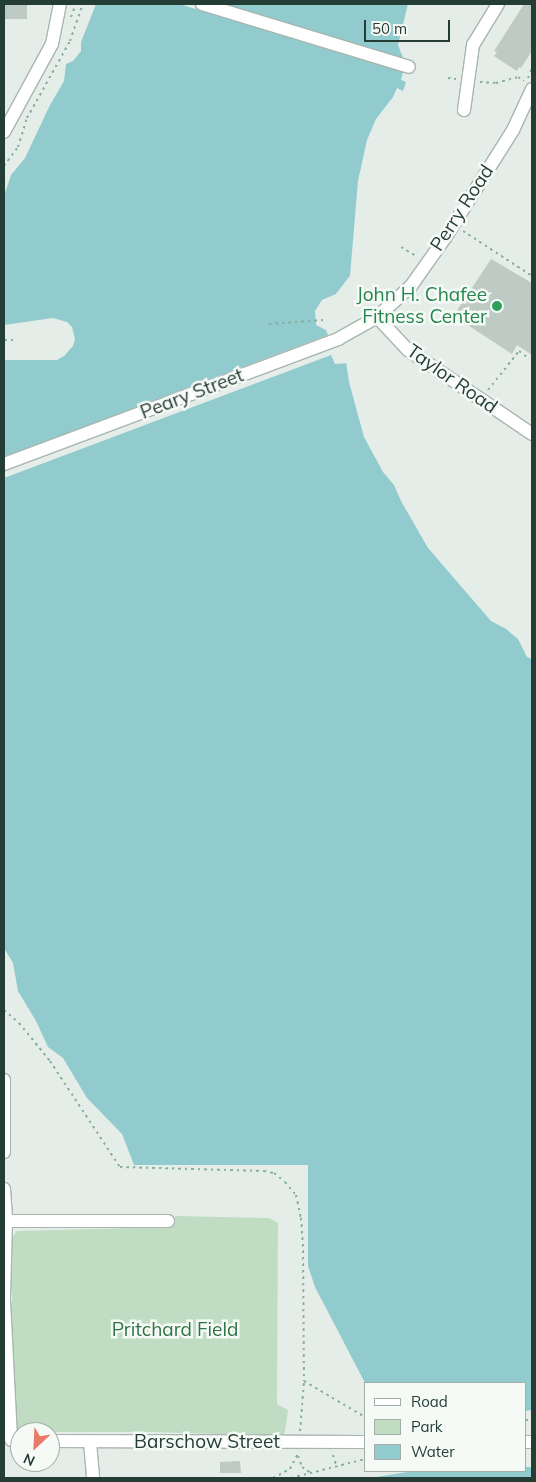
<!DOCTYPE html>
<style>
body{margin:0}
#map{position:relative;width:536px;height:1482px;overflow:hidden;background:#e5ede9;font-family:Mulish,sans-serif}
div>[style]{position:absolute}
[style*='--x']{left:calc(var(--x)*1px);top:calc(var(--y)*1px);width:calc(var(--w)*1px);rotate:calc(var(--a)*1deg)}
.green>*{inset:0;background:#c0ddc4}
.water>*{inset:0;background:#91cbce}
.pier>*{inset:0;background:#e5ede9}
.building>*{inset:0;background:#bdcbc4}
.path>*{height:2px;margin-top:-1px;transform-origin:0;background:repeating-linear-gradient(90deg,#87af9e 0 2.5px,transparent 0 6.5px)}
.roads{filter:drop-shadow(1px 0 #a8b5af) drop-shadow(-1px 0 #a8b5af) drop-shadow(0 1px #a8b5af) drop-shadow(0 -1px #a8b5af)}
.minor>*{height:12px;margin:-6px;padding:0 6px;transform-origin:6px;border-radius:6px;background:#fff}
.dots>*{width:14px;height:14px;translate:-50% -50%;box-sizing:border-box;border:2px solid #f6faf7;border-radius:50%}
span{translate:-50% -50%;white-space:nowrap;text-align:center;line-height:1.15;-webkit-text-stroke:5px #f6faf7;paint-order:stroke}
.street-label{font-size:19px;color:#253e35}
.leisure-label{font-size:19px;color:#27864d}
.right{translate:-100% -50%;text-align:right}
.park-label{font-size:19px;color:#317344}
.frame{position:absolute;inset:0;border:5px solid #253e35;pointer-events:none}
.legend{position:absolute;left:364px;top:1382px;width:162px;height:90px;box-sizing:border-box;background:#f6faf7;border:1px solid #a2afa9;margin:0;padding:6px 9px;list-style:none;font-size:15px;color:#253e35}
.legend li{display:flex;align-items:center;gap:10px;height:25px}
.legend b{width:25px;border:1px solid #a2afa9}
.north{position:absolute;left:10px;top:1422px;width:50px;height:50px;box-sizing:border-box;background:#f6faf7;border:1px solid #a2afa9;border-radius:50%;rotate:205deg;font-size:14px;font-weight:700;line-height:20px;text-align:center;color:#253e35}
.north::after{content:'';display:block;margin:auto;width:18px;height:22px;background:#ea7967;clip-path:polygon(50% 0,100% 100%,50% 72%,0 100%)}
.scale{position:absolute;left:364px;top:20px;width:86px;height:22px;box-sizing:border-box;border:2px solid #253e35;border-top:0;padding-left:6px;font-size:15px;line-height:18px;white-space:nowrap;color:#253e35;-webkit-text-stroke:4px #f6faf7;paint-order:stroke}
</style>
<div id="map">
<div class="green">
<i style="clip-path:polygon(175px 1216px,269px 1218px,278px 1223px,277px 1404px,288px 1410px,285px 1432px,282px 1436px,149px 1432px,24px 1432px,17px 1429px,12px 1420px,12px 1238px,17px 1231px,173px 1227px)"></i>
</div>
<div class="water">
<i style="clip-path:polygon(93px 4px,410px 4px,404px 33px,408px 53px,401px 80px,406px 82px,403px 91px,397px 88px,393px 97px,376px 119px,367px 140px,358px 181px,350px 276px,336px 294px,317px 312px,318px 320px,327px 326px,340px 352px,345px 355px,349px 382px,364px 437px,383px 472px,394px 485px,401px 501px,428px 548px,491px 621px,506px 629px,518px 639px,527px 657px,532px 659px,532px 1410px,525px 1411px,525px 1383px,365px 1383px,315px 1287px,308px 1266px,308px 1165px,134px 1165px,122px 1134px,87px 1098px,63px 1058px,48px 1047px,36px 1021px,18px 991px,13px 963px,4px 948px,4px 350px,19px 352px,59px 347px,63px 336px,55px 326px,4px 330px,4px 187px,8px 173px,18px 164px,66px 64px,73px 58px)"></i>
<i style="clip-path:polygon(525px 1467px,532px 1467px,532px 1478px,370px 1478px,413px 1471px,525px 1471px)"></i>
</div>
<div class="pier">
<i style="clip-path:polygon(90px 4px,96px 4px,81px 42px,81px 51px,73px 61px,66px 64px,64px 81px,50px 105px,25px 158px,11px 175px,4px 196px,6px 172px,16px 162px,22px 152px,33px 124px,64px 63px,70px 57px)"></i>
<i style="clip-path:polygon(179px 4px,223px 4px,403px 58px,398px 45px,408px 4px,412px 4px,406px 33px,410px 55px,405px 72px)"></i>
<i style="clip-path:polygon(350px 276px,352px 276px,338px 295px,320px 313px,320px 318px,324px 323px,334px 326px,334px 332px,336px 332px,342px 351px,347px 354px,349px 363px,335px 364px,331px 355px,4px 478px,4px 457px,328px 335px,326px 330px,316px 325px,315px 311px,322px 300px,336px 294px)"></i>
<i style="clip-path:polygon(53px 318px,67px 322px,72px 327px,75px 339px,73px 346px,64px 356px,57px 360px,4px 360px,4px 347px,19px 349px,38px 345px,58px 345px,60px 342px,60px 336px,54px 329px,33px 328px,4px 332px,4px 325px)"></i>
</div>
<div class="building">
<i style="clip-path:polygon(4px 4px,27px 4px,27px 19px,4px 19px)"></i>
<i style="clip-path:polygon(524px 4px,532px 4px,532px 51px,521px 68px,519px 67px,517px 71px,494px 56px,497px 52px,494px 51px)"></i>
<i style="clip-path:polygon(491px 259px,532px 283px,532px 355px,517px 345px,512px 354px,457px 318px,456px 312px)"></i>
<i style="clip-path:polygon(240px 1461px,241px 1473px,220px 1473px,220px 1462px)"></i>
</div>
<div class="path">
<i style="--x:71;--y:17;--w:14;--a:-69"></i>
<i style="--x:448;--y:78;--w:8;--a:7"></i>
<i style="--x:528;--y:78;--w:11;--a:-68"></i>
<i style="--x:480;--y:82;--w:16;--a:4"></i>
<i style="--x:496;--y:83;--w:23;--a:-15"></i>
<i style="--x:518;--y:77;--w:7;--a:34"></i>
<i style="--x:4;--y:166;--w:24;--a:-54"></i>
<i style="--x:18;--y:147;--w:30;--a:-73"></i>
<i style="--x:27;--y:118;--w:88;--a:-60.8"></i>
<i style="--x:70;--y:41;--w:39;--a:-71"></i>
<i style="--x:463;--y:231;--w:82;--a:33.1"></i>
<i style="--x:401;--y:247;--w:17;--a:31"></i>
<i style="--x:269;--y:324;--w:54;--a:-4.2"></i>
<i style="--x:4;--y:340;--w:11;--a:0"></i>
<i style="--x:488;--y:390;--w:50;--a:-51.5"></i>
<i style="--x:519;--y:351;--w:10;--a:37"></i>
<i style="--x:4;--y:1010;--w:20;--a:41"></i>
<i style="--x:19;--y:1023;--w:49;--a:50.8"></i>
<i style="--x:50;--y:1061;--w:127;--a:56.6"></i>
<i style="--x:120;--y:1167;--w:144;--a:1.6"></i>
<i style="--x:264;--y:1171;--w:10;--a:11"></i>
<i style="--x:274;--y:1173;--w:14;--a:39"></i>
<i style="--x:285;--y:1182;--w:17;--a:50"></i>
<i style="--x:296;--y:1195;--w:24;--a:78"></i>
<i style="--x:301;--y:1218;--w:26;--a:86"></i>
<i style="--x:303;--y:1244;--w:137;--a:89.6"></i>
<i style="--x:304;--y:1381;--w:71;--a:30.5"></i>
<i style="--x:525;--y:1420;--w:7;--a:0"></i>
<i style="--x:300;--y:1431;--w:50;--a:-85.4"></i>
<i style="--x:333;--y:1455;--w:13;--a:72"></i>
<i style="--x:298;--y:1456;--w:12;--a:70"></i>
<i style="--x:302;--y:1467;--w:11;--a:34"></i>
<i style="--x:273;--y:1478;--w:19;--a:-28"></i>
<i style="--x:290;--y:1469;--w:18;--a:-63"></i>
<i style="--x:291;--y:1478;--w:76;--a:-14.4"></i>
</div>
<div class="roads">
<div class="minor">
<i style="--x:202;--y:4;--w:216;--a:16.9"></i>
<i style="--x:464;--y:110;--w:66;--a:-82.1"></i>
<i style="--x:473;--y:45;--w:48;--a:-58.6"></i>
<i style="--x:4;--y:132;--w:100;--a:-61.4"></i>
<i style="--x:52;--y:44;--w:41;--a:-78.7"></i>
<i style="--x:377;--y:317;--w:45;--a:46.8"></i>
<i style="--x:408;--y:350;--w:150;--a:34.1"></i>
<i style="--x:4;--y:464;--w:357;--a:-20.5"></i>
<i style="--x:338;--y:339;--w:45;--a:-29.4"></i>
<i style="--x:377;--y:317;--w:46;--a:-42.4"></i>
<i style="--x:411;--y:286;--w:59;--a:-54.7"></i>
<i style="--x:445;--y:238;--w:128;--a:-57.8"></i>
<i style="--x:513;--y:130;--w:45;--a:-65.1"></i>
<i style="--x:4;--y:1080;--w:72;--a:90"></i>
<i style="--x:4;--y:1189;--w:32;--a:86"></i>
<i style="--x:6;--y:1221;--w:77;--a:91.5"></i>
<i style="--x:4;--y:1221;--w:164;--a:0"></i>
<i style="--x:4;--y:1300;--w:140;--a:87.1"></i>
<i style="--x:50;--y:1441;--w:315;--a:0.2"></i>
<i style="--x:90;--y:1442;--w:36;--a:85"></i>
<i style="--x:525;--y:1442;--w:7;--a:0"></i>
</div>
</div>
<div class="dots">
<i style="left:497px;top:306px;background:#2e9e5b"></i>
</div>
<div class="street-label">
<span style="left:462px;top:208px;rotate:-57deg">Perry Road</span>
<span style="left:452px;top:379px;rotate:35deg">Taylor Road</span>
<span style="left:192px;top:394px;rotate:-21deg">Peary Street</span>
<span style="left:207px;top:1442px">Barschow Street</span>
</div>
<div class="leisure-label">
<span class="right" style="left:487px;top:306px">John H. Chafee<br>Fitness Center</span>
</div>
<div class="park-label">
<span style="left:175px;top:1330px">Pritchard Field</span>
</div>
<div class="frame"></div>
<ul class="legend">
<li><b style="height:6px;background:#fff"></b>Road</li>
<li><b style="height:14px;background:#c0ddc4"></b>Park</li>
<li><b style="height:14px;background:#91cbce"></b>Water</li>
</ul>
<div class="north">N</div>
<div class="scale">50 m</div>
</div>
